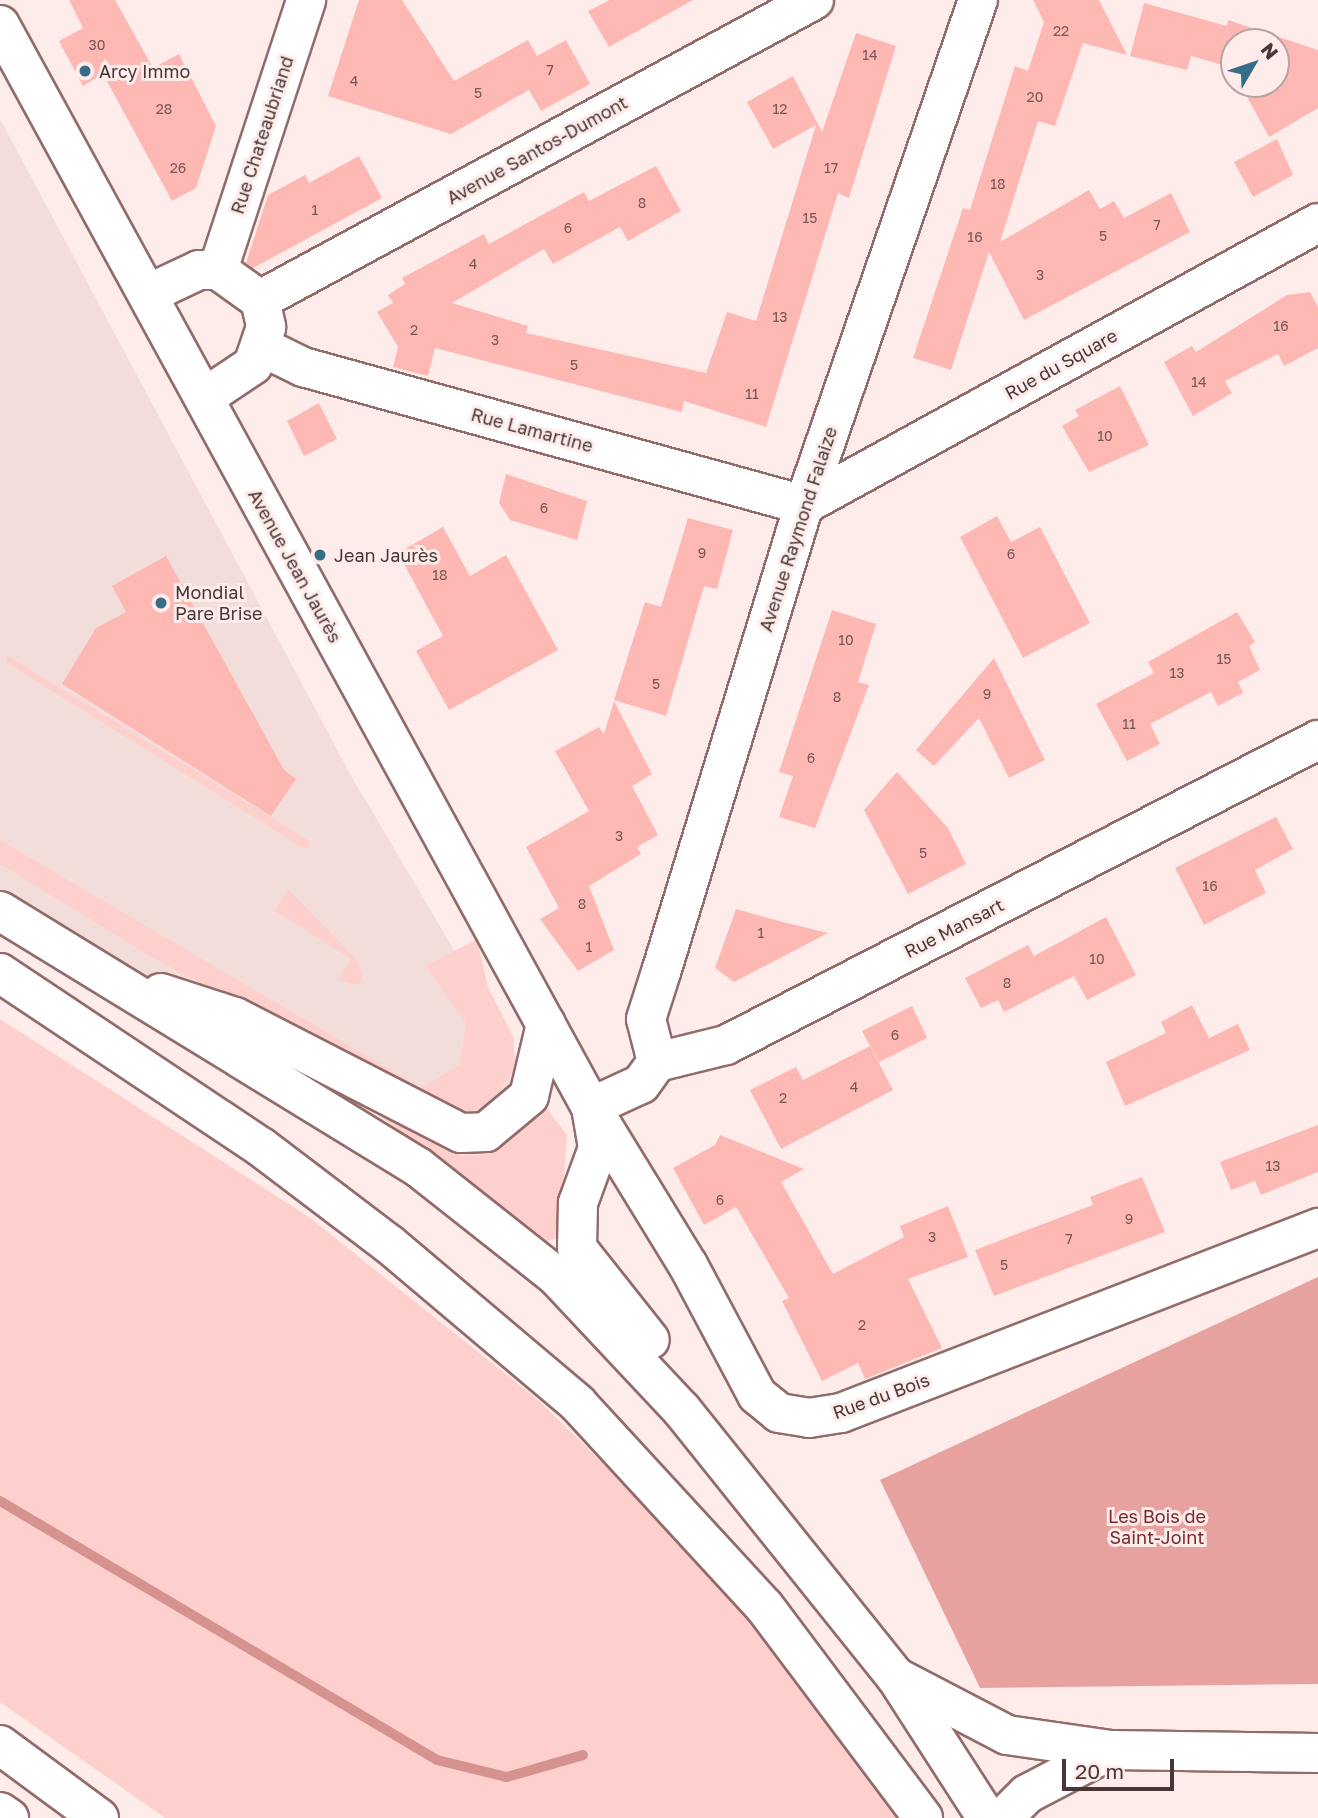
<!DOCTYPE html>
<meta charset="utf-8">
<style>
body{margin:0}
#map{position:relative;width:1318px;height:1818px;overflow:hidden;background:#fdecea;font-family:"Golos Text",sans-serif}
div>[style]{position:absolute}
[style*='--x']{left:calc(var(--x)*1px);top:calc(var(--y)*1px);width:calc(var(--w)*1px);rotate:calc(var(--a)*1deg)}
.built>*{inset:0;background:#f2dddb}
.green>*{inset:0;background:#fdd0cd}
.forest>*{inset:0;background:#e7a29f}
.stream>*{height:10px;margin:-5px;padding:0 5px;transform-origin:5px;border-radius:5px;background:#d5928f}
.building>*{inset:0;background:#feb8b4}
.roads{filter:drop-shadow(2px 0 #926c6a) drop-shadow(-2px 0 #926c6a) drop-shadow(0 2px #926c6a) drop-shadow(0 -2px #926c6a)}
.minor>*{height:38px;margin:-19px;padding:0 19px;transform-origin:19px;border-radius:19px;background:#fff}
.major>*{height:38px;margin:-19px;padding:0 19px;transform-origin:19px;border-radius:19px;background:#fff}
.highway>*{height:38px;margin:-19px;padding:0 19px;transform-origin:19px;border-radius:19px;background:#fff}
.dots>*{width:19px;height:19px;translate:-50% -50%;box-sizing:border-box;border:4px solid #fdecea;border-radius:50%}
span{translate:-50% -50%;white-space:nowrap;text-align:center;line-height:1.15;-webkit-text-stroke:6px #fdecea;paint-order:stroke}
.number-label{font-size:14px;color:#765756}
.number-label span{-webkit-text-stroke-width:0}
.poi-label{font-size:18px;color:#483736}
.left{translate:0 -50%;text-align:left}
.street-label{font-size:18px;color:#483736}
.park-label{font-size:18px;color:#79292b}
.north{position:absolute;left:1220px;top:28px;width:70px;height:70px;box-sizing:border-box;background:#fdecea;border:2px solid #b5a4a2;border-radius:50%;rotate:51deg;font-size:19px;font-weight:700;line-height:28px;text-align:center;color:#483736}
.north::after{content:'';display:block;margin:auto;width:24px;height:32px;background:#366d88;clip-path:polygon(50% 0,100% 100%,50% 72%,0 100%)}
.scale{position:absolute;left:1062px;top:1759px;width:112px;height:32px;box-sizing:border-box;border:4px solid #483736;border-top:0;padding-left:9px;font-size:21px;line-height:24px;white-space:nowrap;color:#483736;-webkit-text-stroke:5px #fdecea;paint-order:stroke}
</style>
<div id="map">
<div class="built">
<i style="clip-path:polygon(0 119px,350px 774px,564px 1136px,551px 1241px,376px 1110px,0 891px)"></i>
</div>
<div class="green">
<i style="clip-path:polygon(8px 656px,308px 840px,310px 847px,303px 848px,6px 662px)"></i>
<i style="clip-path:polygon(0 840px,421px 1088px,460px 1065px,466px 1024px,426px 966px,477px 939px,488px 987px,514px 1038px,513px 1070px,492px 1103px,467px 1113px,448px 1112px,391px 1088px,150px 956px,0 864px)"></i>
<i style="clip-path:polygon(288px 889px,356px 959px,363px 975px,358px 985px,338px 980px,351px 959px,275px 911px)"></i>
<i style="clip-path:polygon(0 1019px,309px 1217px,538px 1400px,646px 1505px,783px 1655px,896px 1818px,165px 1818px,0 1702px)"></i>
<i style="clip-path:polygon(379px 1109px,463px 1156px,478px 1156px,501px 1148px,536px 1112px,547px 1109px,567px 1135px,559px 1238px,546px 1241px,376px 1113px)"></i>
</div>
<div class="forest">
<i style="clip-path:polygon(1318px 1277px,1318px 1684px,980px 1688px,880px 1480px)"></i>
</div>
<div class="stream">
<i style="--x:0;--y:1501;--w:508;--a:30.65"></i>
<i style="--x:437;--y:1760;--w:72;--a:13.7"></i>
<i style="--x:507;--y:1777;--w:79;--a:-16.1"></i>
</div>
<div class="building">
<i style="clip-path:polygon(69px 0,115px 0,153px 68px,179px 54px,216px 126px,196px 188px,172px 201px,103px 74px,83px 86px,59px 41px,83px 28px)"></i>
<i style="clip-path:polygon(359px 0,402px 0,454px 81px,528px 40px,537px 56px,566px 40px,590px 84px,541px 111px,529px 90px,451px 134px,328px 96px)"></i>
<i style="clip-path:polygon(610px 0,693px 0,609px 47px,588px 11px)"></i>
<i style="clip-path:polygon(1033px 0,1099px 0,1127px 55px,1083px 43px,1055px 126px,1038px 121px,1000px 242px,1089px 190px,1100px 209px,1114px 201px,1124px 218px,1171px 193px,1190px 232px,1024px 320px,989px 252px,951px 370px,913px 358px,963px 208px,970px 210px,1015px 66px,1028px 71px,1044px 22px)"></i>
<i style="clip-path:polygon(1144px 3px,1227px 26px,1228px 20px,1318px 50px,1318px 108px,1269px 137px,1240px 84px,1276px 84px,1276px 42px,1234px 42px,1234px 74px,1230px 67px,1191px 56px,1187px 70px,1130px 56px)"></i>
<i style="clip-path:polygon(856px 33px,896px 46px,849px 198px,838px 193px,766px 427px,684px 401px,682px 412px,435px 348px,428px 376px,393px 367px,398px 347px,377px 312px,393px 303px,388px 295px,405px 284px,402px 278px,484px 234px,489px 244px,584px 192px,589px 201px,656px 166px,681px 211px,628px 241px,620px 227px,553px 264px,544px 249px,452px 303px,528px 326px,526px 333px,706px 373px,727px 312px,756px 321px,816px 125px,773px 149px,747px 102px,793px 76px,822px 132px)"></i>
<i style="clip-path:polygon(1277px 139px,1293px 175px,1253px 197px,1234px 162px)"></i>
<i style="clip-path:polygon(359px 156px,382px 198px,253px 268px,246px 263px,268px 195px,305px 175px,309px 183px)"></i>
<i style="clip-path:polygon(1310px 292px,1318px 307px,1318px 348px,1284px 366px,1278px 354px,1225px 381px,1232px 393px,1193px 416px,1164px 362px,1192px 346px,1196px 352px,1287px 295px)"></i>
<i style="clip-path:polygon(1120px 386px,1149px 445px,1089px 472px,1062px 426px,1079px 416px,1075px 410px)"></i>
<i style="clip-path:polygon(319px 403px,337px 439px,304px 456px,287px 421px)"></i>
<i style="clip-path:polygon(506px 474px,587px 501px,577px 540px,510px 520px,499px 503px)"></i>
<i style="clip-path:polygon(997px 516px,1011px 542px,1040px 527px,1090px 623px,1023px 658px,960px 537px)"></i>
<i style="clip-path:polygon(688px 518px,733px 530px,717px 589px,704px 586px,666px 716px,614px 700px,645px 602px,661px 607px)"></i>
<i style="clip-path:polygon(443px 527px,470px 576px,506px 555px,558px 650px,449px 710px,416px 651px,443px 636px,398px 553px)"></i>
<i style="clip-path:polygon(166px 556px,284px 770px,296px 779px,271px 816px,62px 684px,96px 628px,126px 612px,112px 586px)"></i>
<i style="clip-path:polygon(832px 610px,876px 624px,858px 682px,869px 685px,815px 828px,779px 817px,793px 776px,779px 772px)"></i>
<i style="clip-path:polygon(1237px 612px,1255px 642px,1249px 646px,1260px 670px,1238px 682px,1243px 693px,1218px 706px,1211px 692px,1150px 724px,1160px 744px,1127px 761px,1096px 704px,1154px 673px,1148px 662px)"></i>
<i style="clip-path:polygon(994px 658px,1045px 760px,1009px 778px,979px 718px,934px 766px,916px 750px)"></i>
<i style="clip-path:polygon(614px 701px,652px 774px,632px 786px,658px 835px,637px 847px,641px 854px,589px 886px,614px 950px,578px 971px,540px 919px,559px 908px,526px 847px,589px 811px,555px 751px,599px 727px,604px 734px)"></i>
<i style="clip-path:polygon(897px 772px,948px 828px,966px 864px,908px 894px,864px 810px)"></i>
<i style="clip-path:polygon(1276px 817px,1293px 849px,1255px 870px,1266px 893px,1204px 925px,1175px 868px)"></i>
<i style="clip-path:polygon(736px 909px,783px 922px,828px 933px,734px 982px,715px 968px)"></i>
<i style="clip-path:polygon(1106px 917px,1136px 975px,1087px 1000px,1074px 976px,1004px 1012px,998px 1000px,981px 1008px,965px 978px,1028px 945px,1034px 956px)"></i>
<i style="clip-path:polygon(1192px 1005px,1209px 1038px,1238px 1024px,1250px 1050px,1125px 1106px,1106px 1062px,1166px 1033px,1161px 1022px)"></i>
<i style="clip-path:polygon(912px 1006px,927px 1038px,879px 1062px,862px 1031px)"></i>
<i style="clip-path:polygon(870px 1046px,893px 1090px,781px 1149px,750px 1090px,796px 1067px,803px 1080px)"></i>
<i style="clip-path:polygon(1318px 1125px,1318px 1172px,1261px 1195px,1255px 1181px,1231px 1190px,1220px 1162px)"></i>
<i style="clip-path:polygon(720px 1135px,804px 1169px,781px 1182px,833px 1274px,904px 1237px,900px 1226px,948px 1206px,968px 1257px,908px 1279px,942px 1348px,865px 1379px,858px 1363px,822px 1381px,782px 1301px,789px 1298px,736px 1207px,704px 1225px,673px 1168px,715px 1145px)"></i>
<i style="clip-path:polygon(1142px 1177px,1165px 1232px,994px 1296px,975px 1250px,1093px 1205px,1090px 1197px)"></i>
</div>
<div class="roads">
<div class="minor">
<i style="--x:0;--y:25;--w:1233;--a:61.36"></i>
<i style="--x:591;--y:1107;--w:185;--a:58.5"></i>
<i style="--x:688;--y:1265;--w:147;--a:62"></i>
<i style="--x:757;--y:1395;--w:28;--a:39"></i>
<i style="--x:779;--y:1413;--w:30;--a:9"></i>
<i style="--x:809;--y:1418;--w:32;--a:-9"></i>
<i style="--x:841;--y:1413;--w:512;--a:-21.2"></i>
<i style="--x:218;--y:270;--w:284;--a:-71.9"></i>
<i style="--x:148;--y:294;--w:56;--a:-25.2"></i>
<i style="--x:199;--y:270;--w:19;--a:0"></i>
<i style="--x:218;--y:270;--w:52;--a:35.5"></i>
<i style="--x:260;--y:300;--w:28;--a:77"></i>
<i style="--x:266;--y:327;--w:40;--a:108.9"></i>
<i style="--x:253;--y:365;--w:58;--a:146.3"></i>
<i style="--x:260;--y:300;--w:630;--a:-28.44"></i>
<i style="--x:262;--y:347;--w:46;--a:26"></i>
<i style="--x:303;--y:367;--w:520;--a:15.4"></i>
<i style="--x:804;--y:505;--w:586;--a:-28.75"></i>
<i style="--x:657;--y:1062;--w:44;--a:-104.3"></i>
<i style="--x:646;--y:1019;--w:52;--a:-72.3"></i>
<i style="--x:662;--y:969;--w:485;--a:-73"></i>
<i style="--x:804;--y:505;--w:534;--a:-70.99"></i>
<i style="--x:591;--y:1107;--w:55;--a:-24.7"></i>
<i style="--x:641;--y:1084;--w:27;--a:-54"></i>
<i style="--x:657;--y:1062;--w:71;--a:-13.8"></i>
<i style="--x:726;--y:1045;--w:666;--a:-27.26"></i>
</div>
<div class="major">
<i style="--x:0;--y:911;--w:490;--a:31.5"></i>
<i style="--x:418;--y:1167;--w:176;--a:38.3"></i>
<i style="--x:556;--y:1276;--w:183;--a:46.8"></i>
<i style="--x:681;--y:1409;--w:344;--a:51.3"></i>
<i style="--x:896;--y:1677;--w:168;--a:57.2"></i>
<i style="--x:0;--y:973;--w:314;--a:33.7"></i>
<i style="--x:261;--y:1147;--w:161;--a:37.2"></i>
<i style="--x:389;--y:1244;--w:248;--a:40.2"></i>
<i style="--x:578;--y:1404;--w:275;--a:47.4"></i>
<i style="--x:764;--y:1606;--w:265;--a:53.1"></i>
<i style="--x:161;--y:993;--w:78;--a:18"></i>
<i style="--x:235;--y:1017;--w:254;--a:27.2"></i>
<i style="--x:461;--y:1133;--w:25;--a:-2"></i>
<i style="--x:486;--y:1132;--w:56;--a:-39.9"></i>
<i style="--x:529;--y:1096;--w:74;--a:-76.7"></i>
<i style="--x:591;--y:1107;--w:42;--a:80.3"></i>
<i style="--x:598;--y:1148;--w:59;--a:110"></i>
<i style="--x:578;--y:1203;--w:45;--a:91.3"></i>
<i style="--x:577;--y:1248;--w:117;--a:51.6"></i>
</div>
<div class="highway">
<i style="--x:896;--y:1677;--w:125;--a:27.6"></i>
<i style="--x:1007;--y:1735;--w:105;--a:8.2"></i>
<i style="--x:1111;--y:1750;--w:207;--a:0.8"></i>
<i style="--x:0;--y:1745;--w:123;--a:36.4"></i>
<i style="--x:0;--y:1812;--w:11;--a:34"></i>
<i style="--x:1003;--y:1818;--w:34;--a:-45"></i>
<i style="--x:1027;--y:1794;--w:95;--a:-27.6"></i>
</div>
</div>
<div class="dots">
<i style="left:85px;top:71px;background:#366d88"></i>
<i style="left:320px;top:555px;background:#366d88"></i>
<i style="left:161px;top:603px;background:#366d88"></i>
</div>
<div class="number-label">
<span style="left:1061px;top:31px">22</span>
<span style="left:97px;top:45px">30</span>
<span style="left:870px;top:55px">14</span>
<span style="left:550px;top:70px">7</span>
<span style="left:354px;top:81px">4</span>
<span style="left:478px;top:93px">5</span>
<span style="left:1035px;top:97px">20</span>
<span style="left:164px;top:109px">28</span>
<span style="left:780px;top:109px">12</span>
<span style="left:178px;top:168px">26</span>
<span style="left:831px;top:168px">17</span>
<span style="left:998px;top:184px">18</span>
<span style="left:642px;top:203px">8</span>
<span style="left:315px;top:210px">1</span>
<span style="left:810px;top:218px">15</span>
<span style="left:1157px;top:225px">7</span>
<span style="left:568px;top:228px">6</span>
<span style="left:1103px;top:236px">5</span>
<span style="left:975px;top:237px">16</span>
<span style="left:473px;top:264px">4</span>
<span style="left:1040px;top:275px">3</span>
<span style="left:780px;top:317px">13</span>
<span style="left:1281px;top:326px">16</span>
<span style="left:414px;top:330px">2</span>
<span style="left:495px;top:340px">3</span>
<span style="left:574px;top:365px">5</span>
<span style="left:1199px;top:382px">14</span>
<span style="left:752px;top:394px">11</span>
<span style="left:1105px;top:436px">10</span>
<span style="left:544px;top:508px">6</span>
<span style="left:702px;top:553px">9</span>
<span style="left:1011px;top:554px">6</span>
<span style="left:440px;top:575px">18</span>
<span style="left:846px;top:640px">10</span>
<span style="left:1224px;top:659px">15</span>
<span style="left:1177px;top:673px">13</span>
<span style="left:656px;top:684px">5</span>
<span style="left:987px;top:694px">9</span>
<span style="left:837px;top:697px">8</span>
<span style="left:1129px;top:724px">11</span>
<span style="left:811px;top:758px">6</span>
<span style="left:619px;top:836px">3</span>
<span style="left:923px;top:853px">5</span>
<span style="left:1210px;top:886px">16</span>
<span style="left:582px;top:904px">8</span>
<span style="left:761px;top:933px">1</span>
<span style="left:589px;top:947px">1</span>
<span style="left:1097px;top:959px">10</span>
<span style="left:1007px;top:983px">8</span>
<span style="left:895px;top:1035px">6</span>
<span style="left:854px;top:1087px">4</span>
<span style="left:783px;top:1098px">2</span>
<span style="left:1273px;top:1166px">13</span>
<span style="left:720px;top:1200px">6</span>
<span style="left:1129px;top:1219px">9</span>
<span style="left:932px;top:1237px">3</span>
<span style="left:1069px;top:1239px">7</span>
<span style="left:1004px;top:1265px">5</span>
<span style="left:862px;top:1325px">2</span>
</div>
<div class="poi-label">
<span class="left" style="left:99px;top:71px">Arcy Immo</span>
<span class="left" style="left:334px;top:555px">Jean Jaurès</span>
<span class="left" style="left:175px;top:603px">Mondial<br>Pare Brise</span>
</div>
<div class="street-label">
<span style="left:262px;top:135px;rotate:-72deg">Rue Chateaubriand</span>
<span style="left:537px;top:150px;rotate:-29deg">Avenue Santos-Dumont</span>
<span style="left:1061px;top:364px;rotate:-29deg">Rue du Square</span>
<span style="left:532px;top:430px;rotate:15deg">Rue Lamartine</span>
<span style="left:798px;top:529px;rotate:-72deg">Avenue Raymond Falaize</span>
<span style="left:295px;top:566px;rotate:61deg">Avenue Jean Jaurès</span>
<span style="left:954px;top:928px;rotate:-27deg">Rue Mansart</span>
<span style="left:881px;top:1396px;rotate:-20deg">Rue du Bois</span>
</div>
<div class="park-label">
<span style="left:1157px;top:1527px">Les Bois de<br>Saint-Joint</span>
</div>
<div class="north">N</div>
<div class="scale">20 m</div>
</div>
